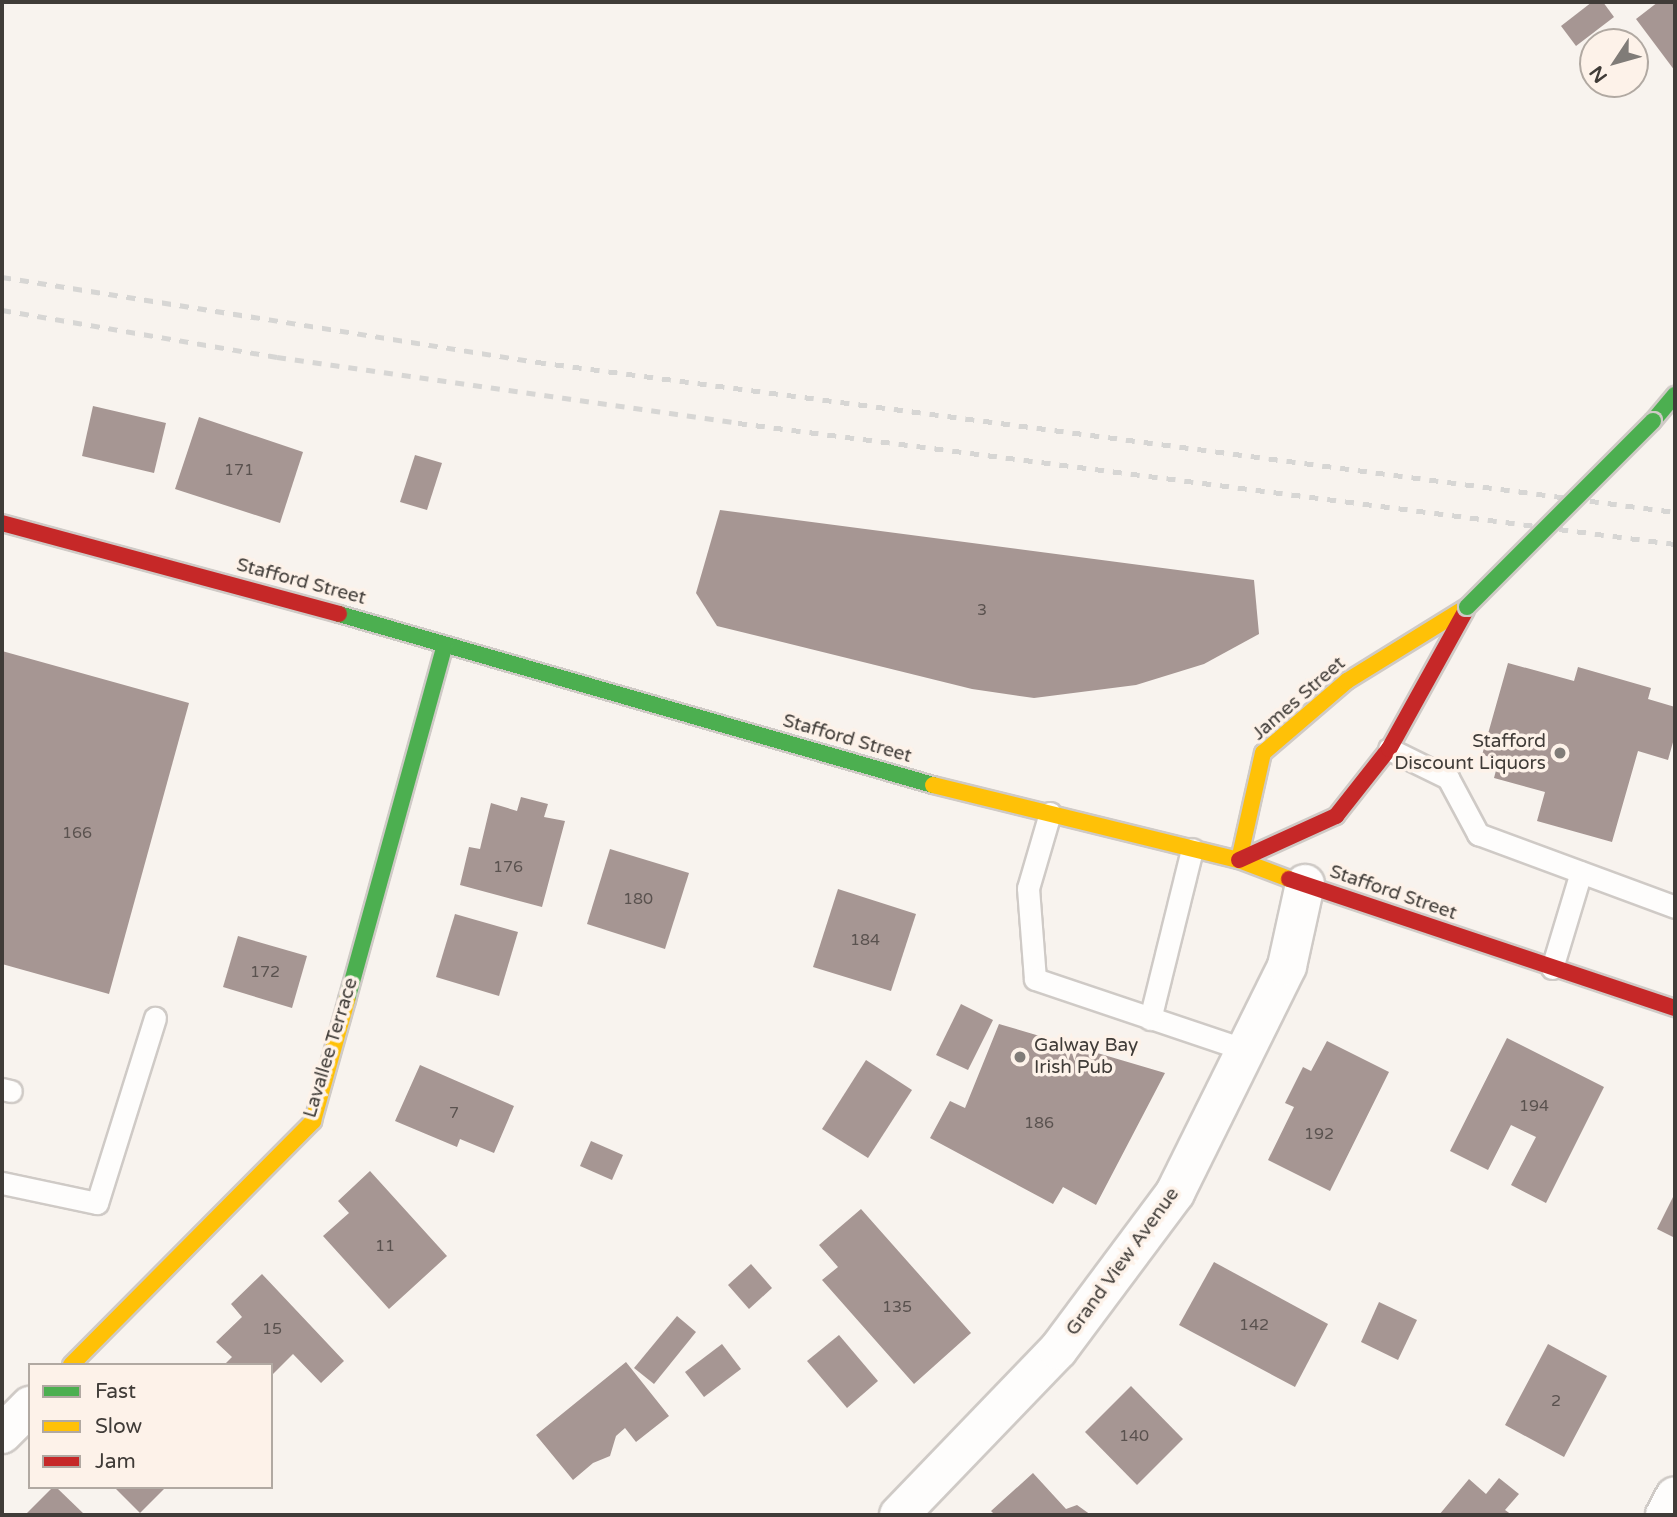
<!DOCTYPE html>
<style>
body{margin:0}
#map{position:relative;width:1677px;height:1517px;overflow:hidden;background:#f8f3ee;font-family:"Varela Round",sans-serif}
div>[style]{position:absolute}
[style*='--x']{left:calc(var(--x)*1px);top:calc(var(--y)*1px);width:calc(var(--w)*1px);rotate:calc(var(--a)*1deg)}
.building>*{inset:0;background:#a69693}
.roads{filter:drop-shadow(2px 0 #cfcac6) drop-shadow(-2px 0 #cfcac6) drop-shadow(0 2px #cfcac6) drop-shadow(0 -2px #cfcac6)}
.lane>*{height:21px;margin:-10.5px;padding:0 10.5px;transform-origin:10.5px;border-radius:10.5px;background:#fefdfc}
.street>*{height:38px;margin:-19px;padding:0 19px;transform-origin:19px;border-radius:19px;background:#fefdfc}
.fast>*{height:16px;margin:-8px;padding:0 8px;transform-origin:8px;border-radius:8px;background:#4caf50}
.slow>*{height:16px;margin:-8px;padding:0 8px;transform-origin:8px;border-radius:8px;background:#ffc107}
.jam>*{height:16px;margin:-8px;padding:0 8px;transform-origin:8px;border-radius:8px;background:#c62828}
.rail>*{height:5px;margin-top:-2.5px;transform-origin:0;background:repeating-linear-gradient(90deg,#d7d6d4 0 9px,transparent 0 18px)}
.bridges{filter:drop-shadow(2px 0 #cfcac6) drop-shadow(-2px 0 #cfcac6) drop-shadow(0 2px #cfcac6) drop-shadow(0 -2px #cfcac6)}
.fast-bridge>*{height:16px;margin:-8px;padding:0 8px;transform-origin:8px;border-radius:8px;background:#4caf50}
.dots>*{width:19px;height:19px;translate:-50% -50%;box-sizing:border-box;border:4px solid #fdf2e9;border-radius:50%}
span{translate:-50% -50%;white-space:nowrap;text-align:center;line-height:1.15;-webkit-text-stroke:7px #fdf2e9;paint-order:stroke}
.number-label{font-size:16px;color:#5a524f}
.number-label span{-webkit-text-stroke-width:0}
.street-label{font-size:19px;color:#403c38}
.poi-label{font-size:19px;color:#403c38}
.right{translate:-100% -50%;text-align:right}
.left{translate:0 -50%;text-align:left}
.frame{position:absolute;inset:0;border:4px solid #403c38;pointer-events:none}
.legend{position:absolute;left:28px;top:1363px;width:245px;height:126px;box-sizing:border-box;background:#fdf2e9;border:2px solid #b1a9a2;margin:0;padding:9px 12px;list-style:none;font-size:21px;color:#403c38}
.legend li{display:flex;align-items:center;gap:14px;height:35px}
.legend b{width:35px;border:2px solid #b1a9a2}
.north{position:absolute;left:1579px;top:28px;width:70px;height:70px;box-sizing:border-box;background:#fdf2e9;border:2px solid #b1a9a2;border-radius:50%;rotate:234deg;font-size:19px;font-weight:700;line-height:28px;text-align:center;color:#403c38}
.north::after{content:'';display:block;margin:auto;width:24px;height:32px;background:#807c78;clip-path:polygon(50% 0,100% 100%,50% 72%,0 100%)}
</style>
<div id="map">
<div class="building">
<i style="clip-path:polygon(1592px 2px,1603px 2px,1614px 17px,1576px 46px,1561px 26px)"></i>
<i style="clip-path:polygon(1658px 2px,1675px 2px,1675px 71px,1636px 19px)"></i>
<i style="clip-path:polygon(93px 406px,166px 423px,154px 473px,82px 456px)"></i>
<i style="clip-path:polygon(199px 417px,303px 452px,280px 523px,175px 489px)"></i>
<i style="clip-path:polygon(415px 455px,442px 463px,427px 510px,400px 502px)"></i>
<i style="clip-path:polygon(720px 510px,1254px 580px,1259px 634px,1204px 664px,1136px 685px,1034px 698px,972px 689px,717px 626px,696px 593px)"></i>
<i style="clip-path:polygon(2px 651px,189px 703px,109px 994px,2px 964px)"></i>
<i style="clip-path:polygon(1508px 663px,1574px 681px,1578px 667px,1651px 688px,1648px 699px,1675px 707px,1675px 735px,1668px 760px,1638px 751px,1612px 842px,1537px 821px,1545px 792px,1494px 778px,1499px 759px,1482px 755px)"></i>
<i style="clip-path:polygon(521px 797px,548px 804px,544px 817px,565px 821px,542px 907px,460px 885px,469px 847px,480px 849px,491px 803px,517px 811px)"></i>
<i style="clip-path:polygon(610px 849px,689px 873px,665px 949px,587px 924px)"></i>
<i style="clip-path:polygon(838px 889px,916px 914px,891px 991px,813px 967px)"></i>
<i style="clip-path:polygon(455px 914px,518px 932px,499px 996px,436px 977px)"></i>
<i style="clip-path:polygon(238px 936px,307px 956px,292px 1008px,223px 987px)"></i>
<i style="clip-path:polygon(961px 1004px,993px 1020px,968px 1070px,936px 1055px)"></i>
<i style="clip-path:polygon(999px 1024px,1165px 1073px,1096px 1205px,1063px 1187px,1053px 1204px,930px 1138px,950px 1101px,965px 1108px)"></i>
<i style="clip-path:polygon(1507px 1038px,1604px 1087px,1546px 1203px,1511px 1185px,1536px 1137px,1511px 1125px,1488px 1170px,1450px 1151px)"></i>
<i style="clip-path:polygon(1327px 1041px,1389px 1072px,1330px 1191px,1268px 1160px,1294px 1107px,1285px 1103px,1303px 1067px,1311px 1071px)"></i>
<i style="clip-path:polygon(866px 1060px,912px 1090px,868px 1158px,822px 1129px)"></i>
<i style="clip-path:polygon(420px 1065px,514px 1106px,494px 1153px,460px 1139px,457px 1147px,395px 1121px)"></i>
<i style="clip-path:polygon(591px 1141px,623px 1155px,612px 1180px,580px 1166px)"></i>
<i style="clip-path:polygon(370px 1171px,447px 1256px,389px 1309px,323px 1236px,349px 1213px,338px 1201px)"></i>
<i style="clip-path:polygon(1675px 1193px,1675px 1238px,1657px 1229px)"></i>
<i style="clip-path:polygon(861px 1209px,971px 1333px,914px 1384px,822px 1280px,838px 1267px,819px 1245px)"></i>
<i style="clip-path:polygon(1214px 1262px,1328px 1324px,1295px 1387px,1179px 1325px)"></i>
<i style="clip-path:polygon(751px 1264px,772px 1288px,749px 1309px,728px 1285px)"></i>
<i style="clip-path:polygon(262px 1274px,344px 1361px,321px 1383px,293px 1354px,271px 1376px,271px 1365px,224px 1365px,232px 1357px,216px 1342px,242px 1317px,231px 1304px)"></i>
<i style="clip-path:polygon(1379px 1302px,1417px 1320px,1398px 1360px,1361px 1342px)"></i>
<i style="clip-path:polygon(677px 1316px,696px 1332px,654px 1384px,634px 1368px)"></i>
<i style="clip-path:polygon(839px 1335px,878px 1381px,847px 1408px,807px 1361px)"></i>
<i style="clip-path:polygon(722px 1344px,741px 1369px,704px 1397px,685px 1372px)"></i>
<i style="clip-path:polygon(1548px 1344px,1607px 1376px,1564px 1457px,1505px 1425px)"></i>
<i style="clip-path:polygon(626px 1362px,669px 1416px,636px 1442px,625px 1428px,616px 1436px,610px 1456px,593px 1463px,573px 1480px,536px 1435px)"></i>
<i style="clip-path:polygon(1131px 1386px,1183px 1439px,1137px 1485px,1085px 1432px)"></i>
<i style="clip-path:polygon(1033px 1473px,1066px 1509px,1077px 1505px,1091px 1515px,995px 1515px,991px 1511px)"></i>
<i style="clip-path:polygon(1499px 1478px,1519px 1494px,1505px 1510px,1512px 1515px,1439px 1515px,1469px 1479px,1486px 1494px)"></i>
<i style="clip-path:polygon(53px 1487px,56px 1487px,85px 1515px,25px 1515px)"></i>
<i style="clip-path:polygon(114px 1487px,166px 1487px,140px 1513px)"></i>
</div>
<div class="roads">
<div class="lane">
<i style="--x:1389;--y:749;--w:66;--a:26.2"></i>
<i style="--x:1448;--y:778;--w:64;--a:61.8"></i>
<i style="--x:1478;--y:834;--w:210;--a:20.3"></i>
<i style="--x:1050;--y:813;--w:78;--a:106.3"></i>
<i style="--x:1028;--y:888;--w:91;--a:85.6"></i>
<i style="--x:1035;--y:979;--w:223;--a:18.6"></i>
<i style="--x:1552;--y:968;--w:100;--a:-73.2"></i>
<i style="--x:1150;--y:1019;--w:175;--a:-76.1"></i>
<i style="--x:2;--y:1089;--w:9;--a:13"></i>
<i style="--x:2;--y:1183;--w:97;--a:11.9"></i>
<i style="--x:97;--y:1203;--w:194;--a:-72.6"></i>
</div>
<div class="street">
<i style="--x:2;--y:1434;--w:40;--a:-45"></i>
<i style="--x:899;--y:1515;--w:229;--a:-46.1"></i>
<i style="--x:1058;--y:1350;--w:196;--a:-53.3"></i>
<i style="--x:1175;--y:1193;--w:253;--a:-63.7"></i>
<i style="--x:1287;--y:966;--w:84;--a:-77.6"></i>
<i style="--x:1665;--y:1515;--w:21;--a:-62"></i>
</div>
<div class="fast">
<i style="--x:1653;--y:421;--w:34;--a:-50"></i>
<i style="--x:339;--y:614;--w:618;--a:16.06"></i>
<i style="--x:347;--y:1000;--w:368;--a:-74.6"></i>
</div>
<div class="slow">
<i style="--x:933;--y:785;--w:315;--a:13.8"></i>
<i style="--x:1239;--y:860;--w:53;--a:20.8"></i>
<i style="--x:1239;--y:860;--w:110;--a:-77.4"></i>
<i style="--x:1263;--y:753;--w:111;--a:-40.6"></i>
<i style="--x:1347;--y:681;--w:141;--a:-31.7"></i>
<i style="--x:71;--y:1365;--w:344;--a:-45.2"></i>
<i style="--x:313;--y:1121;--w:126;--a:-74.3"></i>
</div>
<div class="jam">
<i style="--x:2;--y:523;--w:349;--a:15.1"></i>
<i style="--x:1239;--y:860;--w:107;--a:-24.4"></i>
<i style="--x:1336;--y:816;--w:85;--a:-51.7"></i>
<i style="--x:1389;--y:749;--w:159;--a:-61"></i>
<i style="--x:1289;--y:879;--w:407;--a:18.5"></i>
</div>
</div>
<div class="rail">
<i style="--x:2;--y:277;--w:542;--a:9.03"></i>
<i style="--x:537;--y:362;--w:1148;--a:7.51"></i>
<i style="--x:2;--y:310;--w:279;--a:9.7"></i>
<i style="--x:277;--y:357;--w:466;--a:8.1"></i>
<i style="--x:738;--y:423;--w:945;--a:7.36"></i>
</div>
<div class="bridges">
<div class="fast-bridge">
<i style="--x:1467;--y:607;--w:263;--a:-45"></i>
</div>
</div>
<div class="dots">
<i style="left:1560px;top:753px;background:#807c78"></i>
<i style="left:1020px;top:1057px;background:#807c78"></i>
</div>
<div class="number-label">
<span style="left:239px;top:470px">171</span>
<span style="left:982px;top:610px">3</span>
<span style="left:77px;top:833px">166</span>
<span style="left:508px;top:867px">176</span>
<span style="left:638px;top:899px">180</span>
<span style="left:865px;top:940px">184</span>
<span style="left:265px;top:972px">172</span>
<span style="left:1534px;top:1106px">194</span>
<span style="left:454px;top:1113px">7</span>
<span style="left:1039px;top:1123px">186</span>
<span style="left:1319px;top:1134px">192</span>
<span style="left:385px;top:1246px">11</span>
<span style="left:897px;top:1307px">135</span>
<span style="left:1254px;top:1325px">142</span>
<span style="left:272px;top:1329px">15</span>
<span style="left:1556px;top:1401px">2</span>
<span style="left:1134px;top:1436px">140</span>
</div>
<div class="street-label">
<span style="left:301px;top:582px;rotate:15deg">Stafford Street</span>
<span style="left:1299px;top:699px;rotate:-41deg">James Street</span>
<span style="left:847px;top:739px;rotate:16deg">Stafford Street</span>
<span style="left:1393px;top:893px;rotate:19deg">Stafford Street</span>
<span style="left:331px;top:1048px;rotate:-73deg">Lavallee Terrace</span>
<span style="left:1123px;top:1262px;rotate:-54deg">Grand View Avenue</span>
</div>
<div class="poi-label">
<span class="right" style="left:1546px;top:753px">Stafford<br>Discount Liquors</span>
<span class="left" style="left:1034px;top:1057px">Galway Bay<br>Irish Pub</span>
</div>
<div class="frame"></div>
<ul class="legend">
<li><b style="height:9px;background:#4caf50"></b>Fast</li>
<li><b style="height:9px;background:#ffc107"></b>Slow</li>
<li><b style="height:9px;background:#c62828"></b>Jam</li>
</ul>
<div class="north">N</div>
</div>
